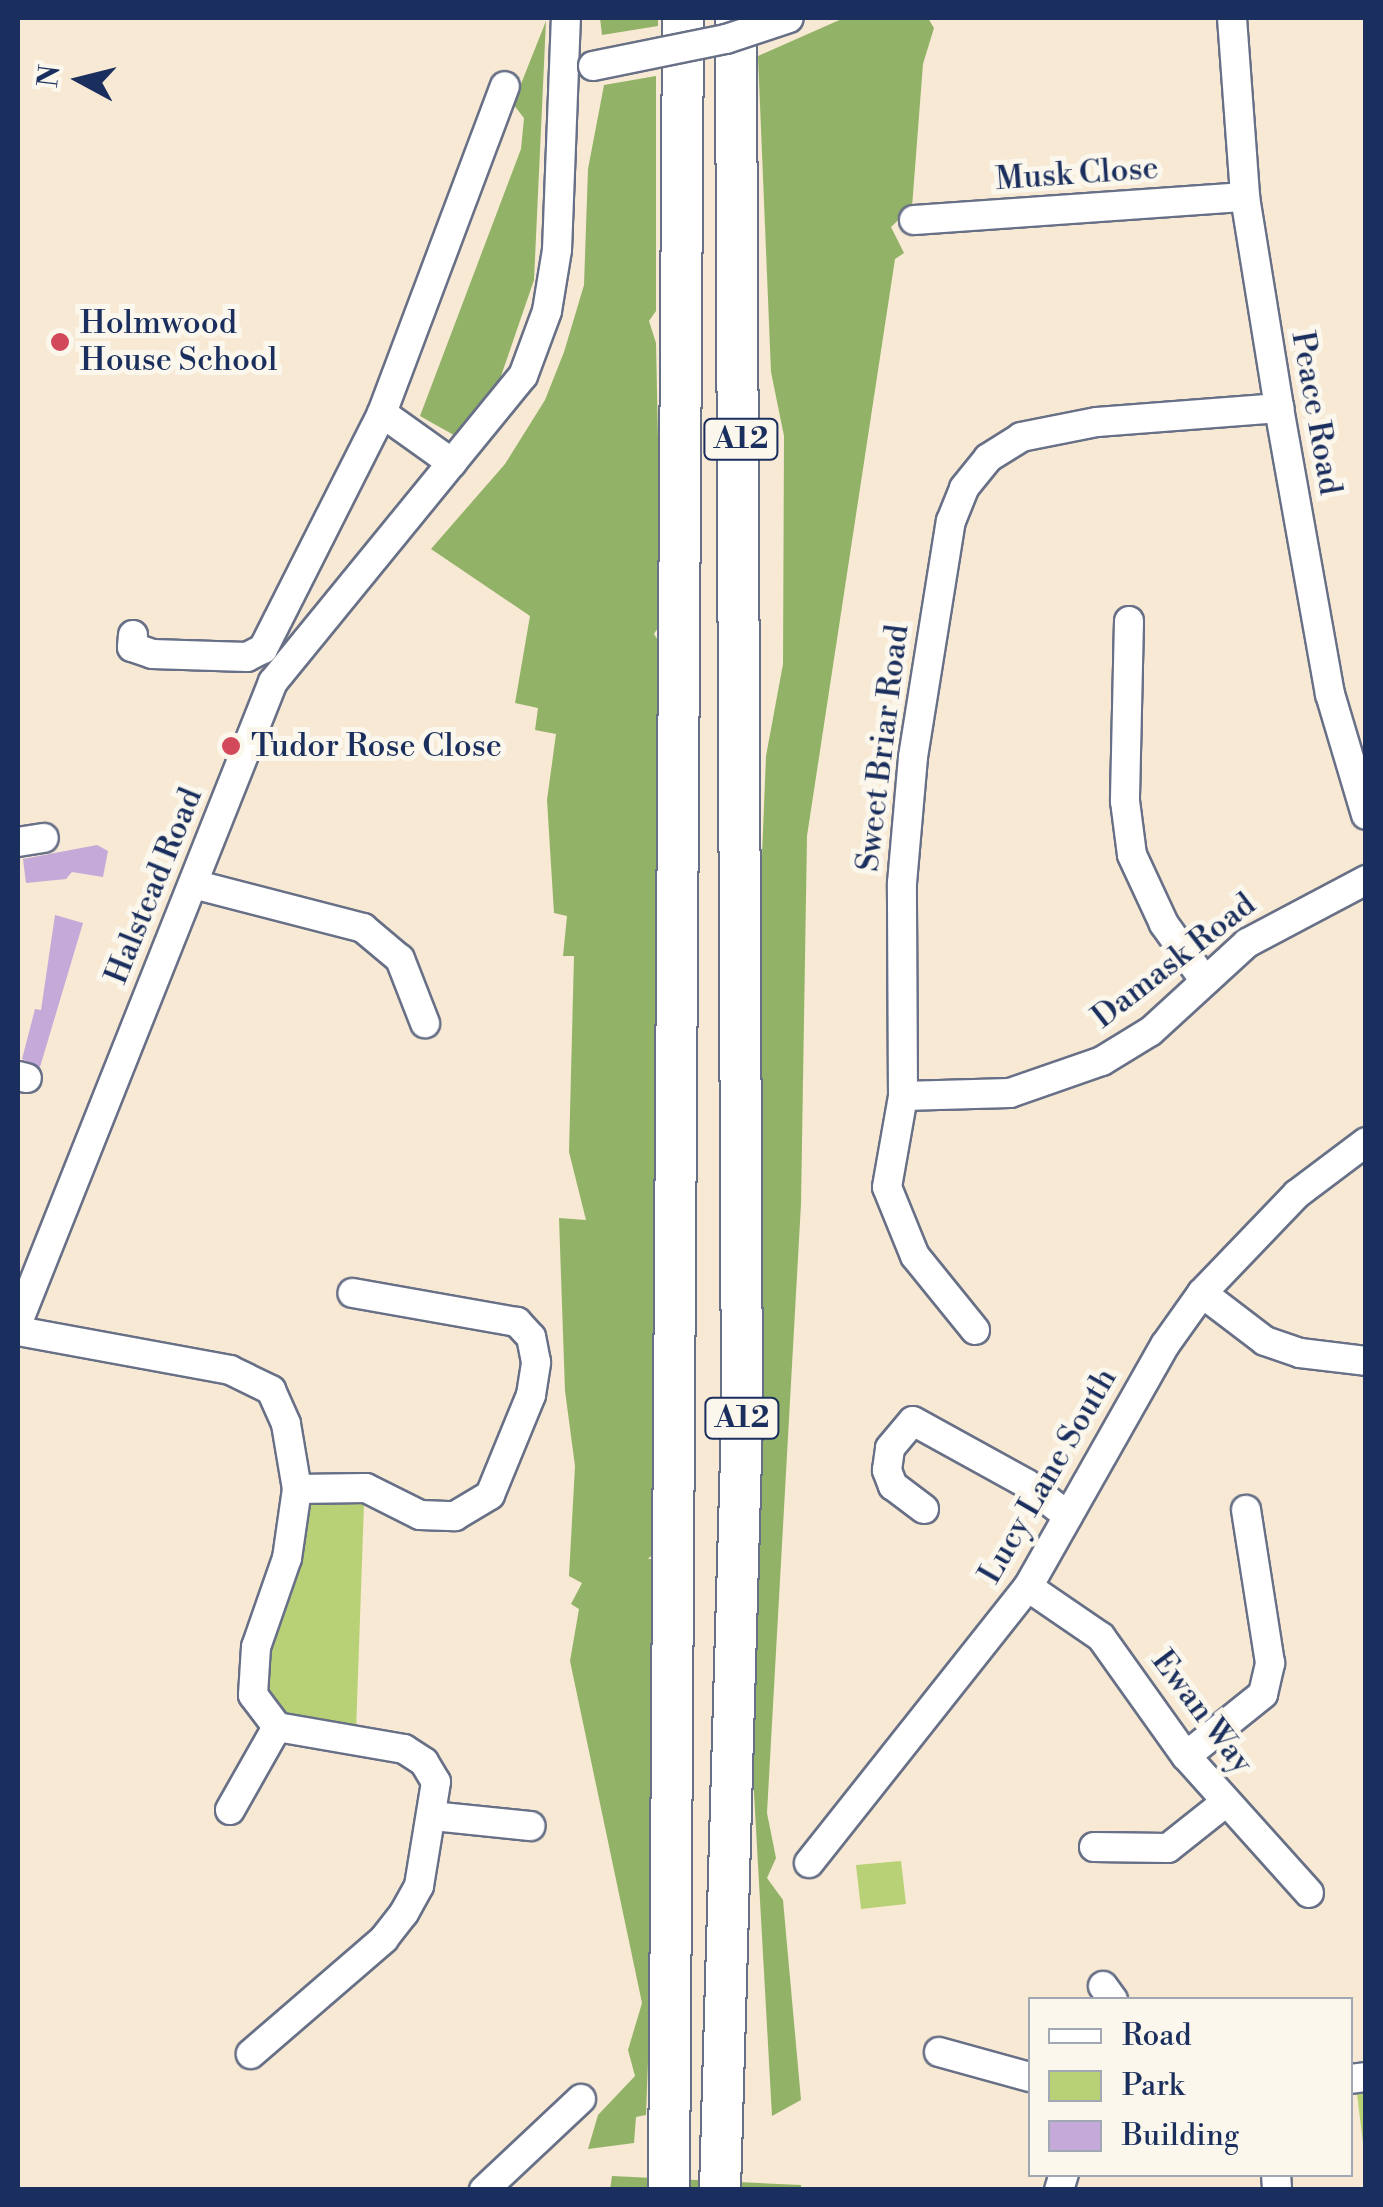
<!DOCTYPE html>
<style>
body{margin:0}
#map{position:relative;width:1383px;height:2207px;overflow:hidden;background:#f7e9d3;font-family:"Libre Bodoni",serif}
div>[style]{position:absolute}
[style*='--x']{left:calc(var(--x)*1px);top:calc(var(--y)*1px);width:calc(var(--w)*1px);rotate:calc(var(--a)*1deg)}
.green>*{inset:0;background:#b9d176}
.forest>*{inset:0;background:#92b367}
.building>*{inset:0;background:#c5a9d8}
.roads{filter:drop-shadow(2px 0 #687087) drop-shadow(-2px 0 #687087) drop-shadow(0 2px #687087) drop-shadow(0 -2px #687087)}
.minor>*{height:28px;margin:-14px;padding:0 14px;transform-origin:14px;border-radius:14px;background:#fff}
.highway>*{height:40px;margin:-20px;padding:0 20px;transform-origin:20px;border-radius:20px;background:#fff}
.bridges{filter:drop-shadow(2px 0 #687087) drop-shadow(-2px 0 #687087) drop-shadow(0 2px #687087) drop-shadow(0 -2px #687087)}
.minor-bridge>*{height:28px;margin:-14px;padding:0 14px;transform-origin:14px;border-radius:14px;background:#fff}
.dots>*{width:28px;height:28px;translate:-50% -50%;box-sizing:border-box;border:5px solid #fbf7ec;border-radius:50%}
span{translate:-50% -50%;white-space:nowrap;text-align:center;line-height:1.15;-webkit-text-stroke:10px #fbf7ec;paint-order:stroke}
.shield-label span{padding:2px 8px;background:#fbf7ec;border:2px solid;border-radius:8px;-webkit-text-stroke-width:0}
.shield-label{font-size:30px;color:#1b2f5e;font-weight:700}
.street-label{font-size:32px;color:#1b2f5e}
.poi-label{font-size:32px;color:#1b2f5e}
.left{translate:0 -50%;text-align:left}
.frame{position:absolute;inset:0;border:20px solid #1b2f5e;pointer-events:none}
.legend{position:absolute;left:1028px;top:1997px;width:325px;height:180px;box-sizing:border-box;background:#fbf7ec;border:2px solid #a1a7b3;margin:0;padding:12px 18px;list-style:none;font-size:30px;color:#1b2f5e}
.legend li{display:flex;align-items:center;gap:20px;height:50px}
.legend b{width:50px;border:2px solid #a1a7b3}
.north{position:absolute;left:30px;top:30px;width:100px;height:100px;-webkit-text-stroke:8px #fbf7ec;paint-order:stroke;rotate:277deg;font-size:28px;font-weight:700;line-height:40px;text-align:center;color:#1b2f5e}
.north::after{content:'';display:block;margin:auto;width:35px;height:45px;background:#1b2f5e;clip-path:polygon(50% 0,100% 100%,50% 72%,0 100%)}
</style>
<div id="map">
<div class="green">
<i style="clip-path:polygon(338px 1498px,364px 1504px,356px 1732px,288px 1718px,265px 1695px,263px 1653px,309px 1504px)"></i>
<i style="clip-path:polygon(901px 1861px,906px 1904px,861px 1909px,856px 1865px)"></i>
<i style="clip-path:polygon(1365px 2084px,1365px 2159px,1356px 2086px)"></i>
</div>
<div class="forest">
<i style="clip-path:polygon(600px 18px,658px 18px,658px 26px,602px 35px)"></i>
<i style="clip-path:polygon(844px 18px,928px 18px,934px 28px,923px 64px,912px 207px,891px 227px,904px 253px,895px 259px,807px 836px,801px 1204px,767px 1813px,776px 1858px,767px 1878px,783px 1900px,801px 2100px,772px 2116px,751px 1739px,754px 1056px,766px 756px,783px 664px,784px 436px,771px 372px,758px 56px)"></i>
<i style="clip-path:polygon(546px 21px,534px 280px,500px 379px,459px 438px,420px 416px,521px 149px,524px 118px,513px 104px)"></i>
<i style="clip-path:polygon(656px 76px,656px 311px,649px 321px,656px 343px,659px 486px,661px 623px,654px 634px,661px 645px,662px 930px,657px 935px,663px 949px,654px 1553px,648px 1559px,654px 1559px,651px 1756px,657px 1824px,646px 2115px,636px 2117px,634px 2143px,588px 2149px,598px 2115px,635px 2076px,628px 2050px,642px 2003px,570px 1661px,579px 1609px,571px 1604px,582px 1583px,569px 1576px,575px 1466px,565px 1391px,559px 1218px,586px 1220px,569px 1152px,574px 956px,563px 956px,567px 916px,554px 913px,547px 800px,556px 734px,535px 730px,538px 708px,515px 703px,530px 616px,431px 549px,505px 464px,545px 400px,564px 352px,584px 285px,588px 169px,604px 85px)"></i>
<i style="clip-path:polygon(612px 2176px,801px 2185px,801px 2190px,610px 2190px)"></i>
</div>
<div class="building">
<i style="clip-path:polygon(97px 845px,108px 851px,103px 877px,72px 872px,66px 879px,26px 883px,23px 859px)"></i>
<i style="clip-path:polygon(55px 915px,83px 923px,40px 1067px,22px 1059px,35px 1009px,41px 1010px)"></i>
</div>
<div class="roads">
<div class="minor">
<i style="--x:1232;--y:18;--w:179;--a:85.8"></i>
<i style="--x:1245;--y:197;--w:214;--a:80.8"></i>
<i style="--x:1279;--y:408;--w:291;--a:79.9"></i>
<i style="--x:1330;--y:694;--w:126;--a:73.4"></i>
<i style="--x:914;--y:220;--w:332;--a:-4"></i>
<i style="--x:382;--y:413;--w:86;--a:35.5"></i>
<i style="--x:1129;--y:621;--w:180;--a:91.3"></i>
<i style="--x:1125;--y:801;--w:54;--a:82.6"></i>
<i style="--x:1132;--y:855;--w:76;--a:65.1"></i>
<i style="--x:1164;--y:924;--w:70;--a:54.3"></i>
<i style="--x:133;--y:635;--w:12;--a:95"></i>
<i style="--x:132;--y:647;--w:21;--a:19"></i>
<i style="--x:152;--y:654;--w:95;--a:1.8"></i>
<i style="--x:247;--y:657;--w:18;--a:-27"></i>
<i style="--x:263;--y:649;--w:264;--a:-63.2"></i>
<i style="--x:382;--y:413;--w:349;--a:-69.4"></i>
<i style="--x:18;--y:842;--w:26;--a:-9"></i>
<i style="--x:193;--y:884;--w:176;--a:14.5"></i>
<i style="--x:363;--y:928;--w:48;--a:40"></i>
<i style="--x:400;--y:959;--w:69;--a:68.7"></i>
<i style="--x:18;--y:1076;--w:9;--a:13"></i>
<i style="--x:903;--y:1096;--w:107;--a:-1.6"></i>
<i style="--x:1010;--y:1093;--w:97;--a:-19.2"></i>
<i style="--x:1102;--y:1061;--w:57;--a:-31.5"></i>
<i style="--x:1151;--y:1031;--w:130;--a:-42.5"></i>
<i style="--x:1247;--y:943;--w:135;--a:-27.9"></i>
<i style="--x:1202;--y:1293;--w:79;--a:37.3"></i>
<i style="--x:1265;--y:1341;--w:37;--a:19"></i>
<i style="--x:1300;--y:1353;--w:66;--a:6.9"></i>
<i style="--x:18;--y:1322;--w:689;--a:-68.28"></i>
<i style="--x:273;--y:682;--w:395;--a:-50.8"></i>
<i style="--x:523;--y:376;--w:69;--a:-69.7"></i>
<i style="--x:547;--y:311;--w:62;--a:-80.7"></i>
<i style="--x:557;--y:250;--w:232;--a:-87.8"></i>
<i style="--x:975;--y:1330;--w:95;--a:-129"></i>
<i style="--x:915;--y:1256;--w:74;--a:-112.1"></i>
<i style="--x:887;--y:1187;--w:92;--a:-80"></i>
<i style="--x:903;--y:1096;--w:213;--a:-90.3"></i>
<i style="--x:902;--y:883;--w:126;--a:-85"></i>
<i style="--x:913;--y:757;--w:239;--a:-80.9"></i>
<i style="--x:951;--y:521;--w:35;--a:-68"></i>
<i style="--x:964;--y:488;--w:38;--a:-51"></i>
<i style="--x:988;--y:458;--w:39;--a:-32"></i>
<i style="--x:1021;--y:437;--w:77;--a:-11.2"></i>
<i style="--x:1097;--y:422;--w:183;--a:-4.4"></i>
<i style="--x:18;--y:1331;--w:216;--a:10.4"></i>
<i style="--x:230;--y:1370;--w:46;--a:26"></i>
<i style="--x:271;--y:1390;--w:37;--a:66"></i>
<i style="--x:286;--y:1424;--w:66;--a:80.4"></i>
<i style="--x:297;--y:1489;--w:70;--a:98.2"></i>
<i style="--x:287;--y:1558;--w:94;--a:109.2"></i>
<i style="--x:256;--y:1647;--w:48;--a:93.6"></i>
<i style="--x:253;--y:1695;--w:40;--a:53"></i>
<i style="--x:277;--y:1727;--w:129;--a:9.8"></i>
<i style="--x:404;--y:1749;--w:24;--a:33"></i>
<i style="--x:424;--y:1762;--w:23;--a:59"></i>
<i style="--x:436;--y:1782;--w:105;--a:99.3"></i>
<i style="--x:419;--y:1886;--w:31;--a:119"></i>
<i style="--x:404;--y:1913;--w:33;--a:128"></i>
<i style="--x:384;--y:1939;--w:176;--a:139.2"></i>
<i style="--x:297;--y:1489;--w:69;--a:-0.8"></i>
<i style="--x:366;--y:1488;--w:60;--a:26.6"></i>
<i style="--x:420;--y:1515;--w:35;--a:2"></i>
<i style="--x:455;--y:1516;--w:41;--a:-31"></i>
<i style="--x:490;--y:1495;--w:108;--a:-67.7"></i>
<i style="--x:531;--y:1395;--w:33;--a:-81"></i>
<i style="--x:536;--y:1362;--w:25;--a:-101"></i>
<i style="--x:531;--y:1337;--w:21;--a:-133"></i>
<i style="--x:517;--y:1322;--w:167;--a:-170"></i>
<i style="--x:924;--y:1509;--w:39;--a:-143"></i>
<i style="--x:893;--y:1486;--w:17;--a:-111"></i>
<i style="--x:887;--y:1470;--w:22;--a:-82"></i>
<i style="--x:890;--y:1448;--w:35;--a:-50"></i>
<i style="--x:913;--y:1421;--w:130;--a:28.9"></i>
<i style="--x:1027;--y:1484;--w:52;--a:38"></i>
<i style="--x:1028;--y:1587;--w:88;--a:34.4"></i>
<i style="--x:1101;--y:1637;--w:146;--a:54.5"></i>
<i style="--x:1186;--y:1756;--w:184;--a:48.1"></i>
<i style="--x:1186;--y:1756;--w:99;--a:-38.8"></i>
<i style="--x:1263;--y:1694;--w:32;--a:-77"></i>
<i style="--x:1270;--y:1663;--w:155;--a:-98.9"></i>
<i style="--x:230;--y:1810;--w:95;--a:-60.5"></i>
<i style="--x:433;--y:1816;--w:98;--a:5.9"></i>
<i style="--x:1094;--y:1847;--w:74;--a:0.8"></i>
<i style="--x:1168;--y:1848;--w:74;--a:-38.4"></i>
<i style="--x:809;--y:1863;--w:352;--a:-51.6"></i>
<i style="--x:1028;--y:1587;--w:278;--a:-60.5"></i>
<i style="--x:1165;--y:1345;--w:64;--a:-54.6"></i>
<i style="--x:1202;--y:1293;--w:137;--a:-46.2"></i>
<i style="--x:1297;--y:1194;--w:86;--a:-37"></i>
<i style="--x:1103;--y:1986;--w:17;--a:54"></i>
<i style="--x:939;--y:2052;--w:94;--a:15.4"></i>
<i style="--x:1350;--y:2079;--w:16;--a:-7"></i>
<i style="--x:1276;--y:2174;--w:16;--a:86"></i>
<i style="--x:484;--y:2190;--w:133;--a:-43.2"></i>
<i style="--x:1059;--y:2190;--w:17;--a:-73"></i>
</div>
<div class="highway">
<i style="--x:669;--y:2190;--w:2172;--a:-89.63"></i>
<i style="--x:720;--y:2190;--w:770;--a:-88.36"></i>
<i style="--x:742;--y:1420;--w:1402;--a:-90.25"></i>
</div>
</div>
<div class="bridges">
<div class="minor-bridge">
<i style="--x:593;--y:66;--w:136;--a:-11.5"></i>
<i style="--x:726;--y:39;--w:66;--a:-18.4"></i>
</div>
</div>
<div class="dots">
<i style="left:60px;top:342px;background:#d1495b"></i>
<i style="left:231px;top:746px;background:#d1495b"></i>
</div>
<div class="shield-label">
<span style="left:741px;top:439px">A12</span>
<span style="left:742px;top:1418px">A12</span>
</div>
<div class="street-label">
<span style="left:1077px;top:174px;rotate:-4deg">Musk Close</span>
<span style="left:1316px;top:413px;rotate:80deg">Peace Road</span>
<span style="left:883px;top:748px;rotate:-83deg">Sweet Briar Road</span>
<span style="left:154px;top:886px;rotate:-68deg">Halstead Road</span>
<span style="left:1174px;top:961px;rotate:-38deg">Damask Road</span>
<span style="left:1048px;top:1476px;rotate:-60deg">Lucy Lane South</span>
<span style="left:1202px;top:1712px;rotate:53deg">Ewan Way</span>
</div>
<div class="poi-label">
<span class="left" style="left:80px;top:342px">Holmwood<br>House School</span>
<span class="left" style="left:251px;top:746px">Tudor Rose Close</span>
</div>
<div class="frame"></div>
<ul class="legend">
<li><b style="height:12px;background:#fff"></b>Road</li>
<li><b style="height:28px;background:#b9d176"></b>Park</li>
<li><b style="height:28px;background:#c5a9d8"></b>Building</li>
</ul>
<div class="north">N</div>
</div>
